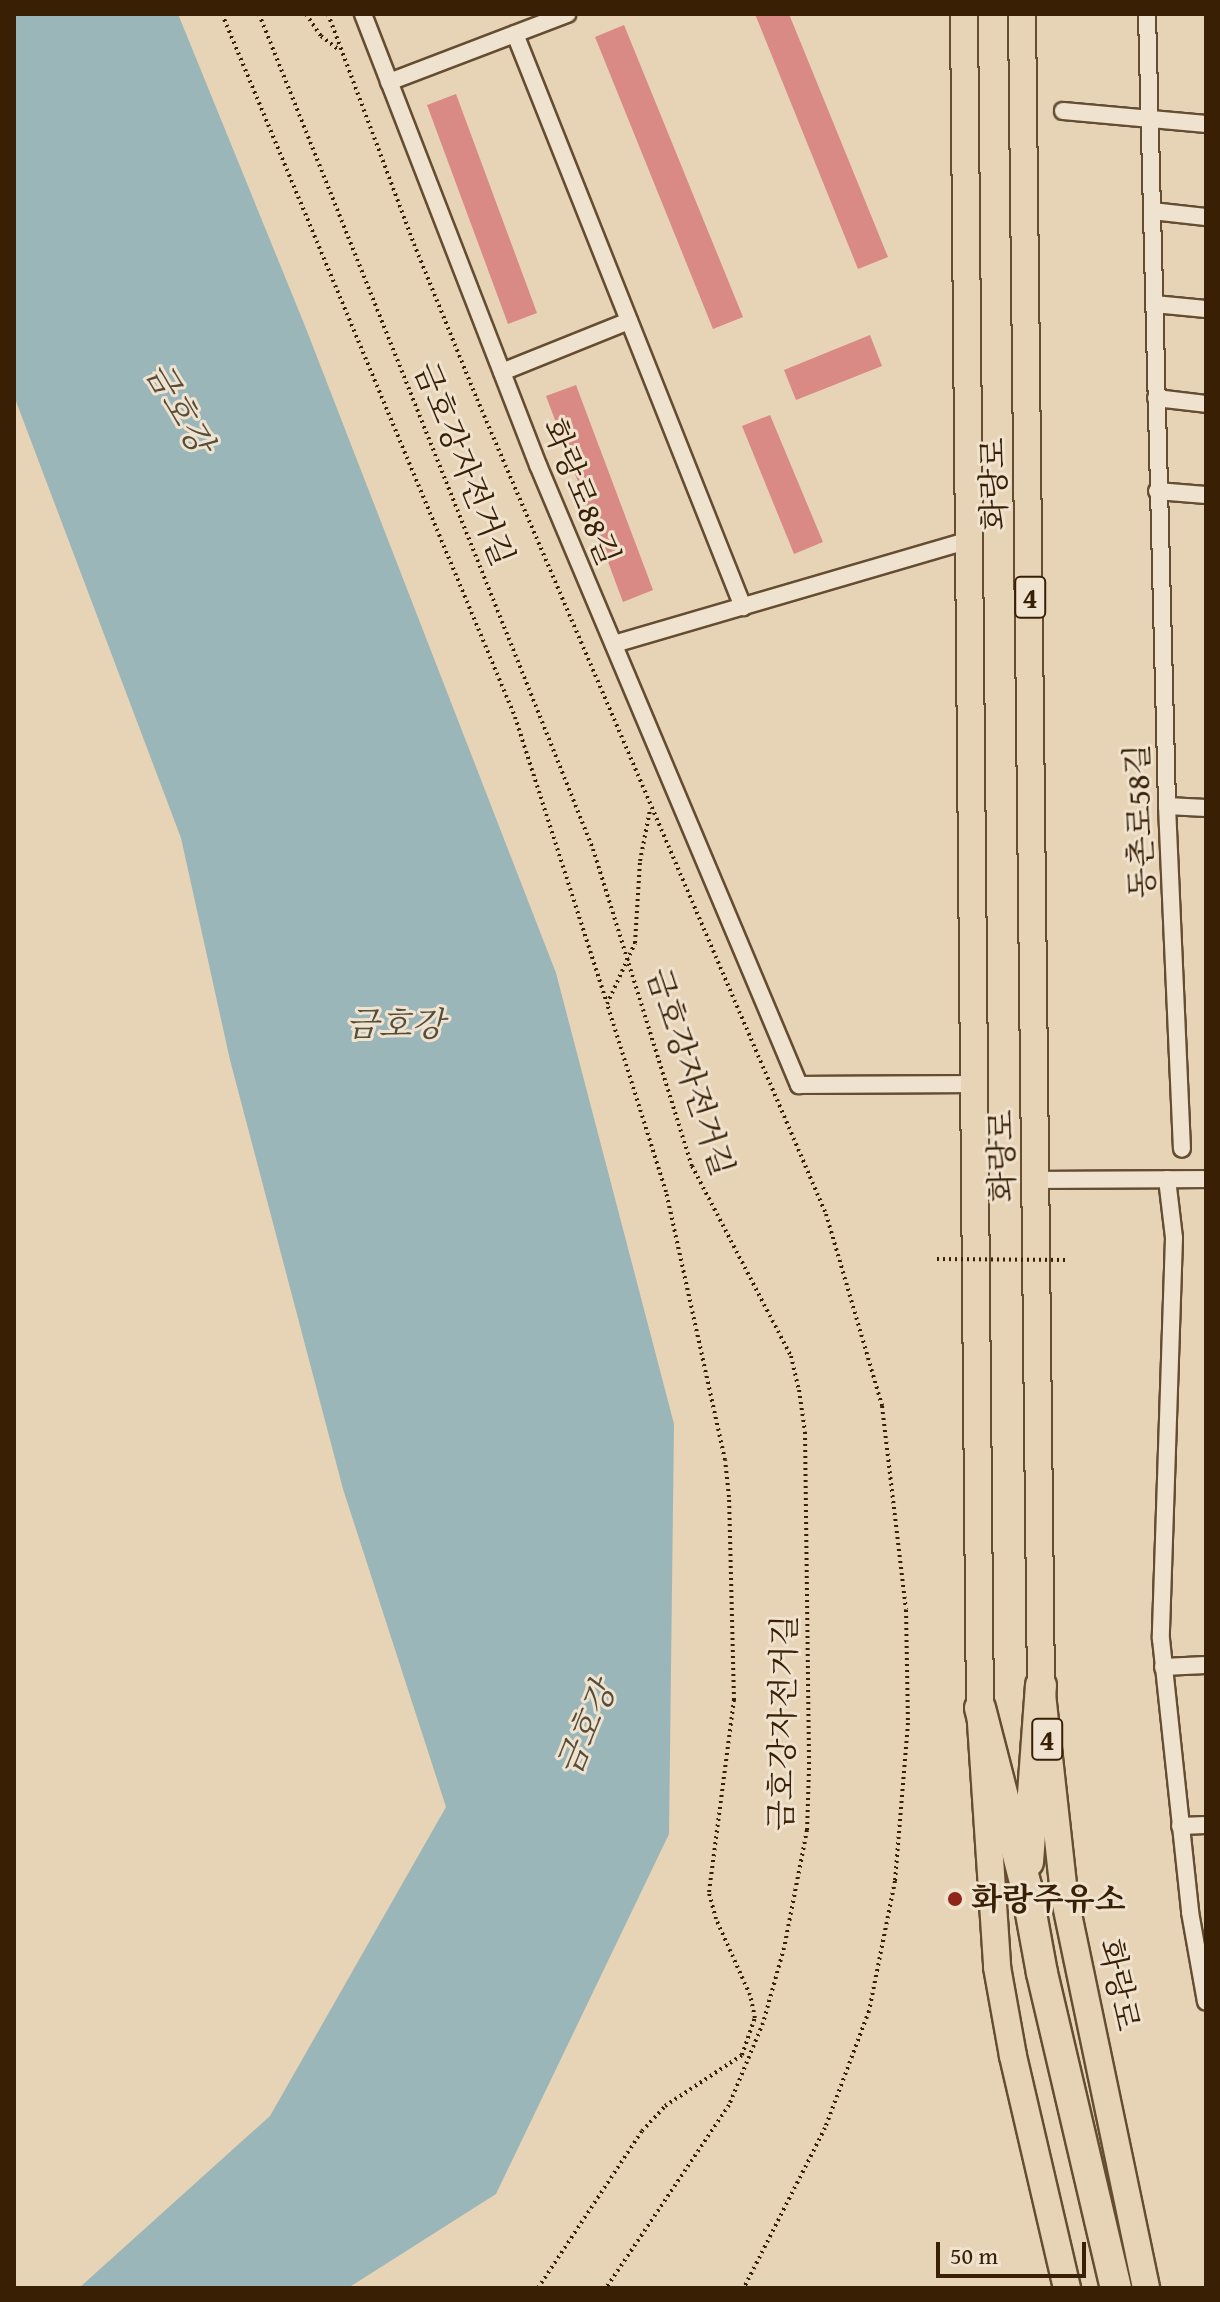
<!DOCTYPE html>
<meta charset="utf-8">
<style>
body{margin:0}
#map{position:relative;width:1220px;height:2302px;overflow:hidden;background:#e7d3b5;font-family:"Gentium Book Plus","Noto Serif KR",serif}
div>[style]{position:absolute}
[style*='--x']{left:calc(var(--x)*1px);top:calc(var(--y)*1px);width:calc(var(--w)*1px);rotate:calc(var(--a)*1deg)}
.water>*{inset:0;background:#9bb6b8}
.building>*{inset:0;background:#da8a84}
.path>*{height:4px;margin-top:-2px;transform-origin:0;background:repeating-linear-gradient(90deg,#392005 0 2px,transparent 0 6px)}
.roads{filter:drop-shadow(2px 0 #644d31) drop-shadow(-2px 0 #644d31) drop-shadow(0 2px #644d31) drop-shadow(0 -2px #644d31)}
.minor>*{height:16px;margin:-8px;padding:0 8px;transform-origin:8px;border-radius:8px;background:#efe2cf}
.primary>*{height:26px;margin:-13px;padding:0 13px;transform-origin:13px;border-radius:13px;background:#e7d3b5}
.motorway>*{height:30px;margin:-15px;padding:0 15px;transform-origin:15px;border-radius:15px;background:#e7d3b5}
.path-bridge>*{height:4px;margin-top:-2px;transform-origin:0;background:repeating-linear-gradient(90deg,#392005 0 2px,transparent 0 6px)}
.dots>*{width:22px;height:22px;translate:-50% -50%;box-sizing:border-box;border:4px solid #efe2cf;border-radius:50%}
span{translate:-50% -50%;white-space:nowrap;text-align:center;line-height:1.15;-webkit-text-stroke:6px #efe2cf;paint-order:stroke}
.shield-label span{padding:2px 6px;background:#efe2cf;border:2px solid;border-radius:6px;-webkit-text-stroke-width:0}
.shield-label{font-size:30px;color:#392005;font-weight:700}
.street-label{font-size:32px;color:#392005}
.poi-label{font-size:32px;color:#392005;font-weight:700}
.left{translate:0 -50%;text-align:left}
.water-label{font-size:34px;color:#564d3b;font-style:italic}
.frame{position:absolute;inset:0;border:16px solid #392005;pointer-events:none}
.scale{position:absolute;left:936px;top:2242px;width:150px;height:36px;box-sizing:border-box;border:4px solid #392005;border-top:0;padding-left:10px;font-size:24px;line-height:28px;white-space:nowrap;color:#392005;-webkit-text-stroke:6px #efe2cf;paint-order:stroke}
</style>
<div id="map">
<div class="water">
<i style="clip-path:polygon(14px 14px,178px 14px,305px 326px,556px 973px,674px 1424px,669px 1834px,496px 2194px,348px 2288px,79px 2288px,270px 2116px,446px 1807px,343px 1489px,230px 1060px,181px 838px,14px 396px)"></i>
</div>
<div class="building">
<i style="clip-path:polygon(755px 14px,789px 14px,888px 257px,858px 269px)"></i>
<i style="clip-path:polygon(624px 25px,743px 317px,713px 329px,595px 37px)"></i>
<i style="clip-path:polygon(456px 94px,537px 313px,508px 324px,427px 105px)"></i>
<i style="clip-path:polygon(870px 335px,882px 366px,796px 400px,784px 370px)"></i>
<i style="clip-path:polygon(576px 385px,653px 590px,623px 602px,546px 396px)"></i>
<i style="clip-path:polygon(770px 415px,823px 542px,794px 554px,742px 426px)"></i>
</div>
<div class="path">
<i style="--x:222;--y:14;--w:762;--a:67.37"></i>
<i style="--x:515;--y:717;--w:300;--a:72.2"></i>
<i style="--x:259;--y:14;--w:899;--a:68.2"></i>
<i style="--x:593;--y:849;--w:332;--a:72.7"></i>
<i style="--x:692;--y:1166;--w:214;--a:62.5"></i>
<i style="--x:791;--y:1356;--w:35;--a:77"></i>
<i style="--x:799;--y:1390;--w:42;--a:81.9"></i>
<i style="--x:805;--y:1432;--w:336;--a:89.3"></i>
<i style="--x:809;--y:1768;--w:62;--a:91.8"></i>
<i style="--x:807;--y:1830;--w:120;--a:101"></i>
<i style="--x:784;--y:1948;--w:78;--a:105.6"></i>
<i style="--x:763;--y:2023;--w:89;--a:112.5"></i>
<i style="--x:729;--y:2105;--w:220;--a:123.9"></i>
<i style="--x:306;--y:14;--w:27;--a:56"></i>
<i style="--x:321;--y:36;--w:23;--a:38"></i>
<i style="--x:328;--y:14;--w:246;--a:69.5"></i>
<i style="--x:414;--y:244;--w:167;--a:67.9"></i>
<i style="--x:477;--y:399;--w:887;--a:66.82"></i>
<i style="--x:826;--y:1214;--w:200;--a:73.7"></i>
<i style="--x:882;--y:1406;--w:205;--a:83.3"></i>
<i style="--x:906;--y:1610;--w:113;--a:89"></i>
<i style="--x:908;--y:1723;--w:159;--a:94.7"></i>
<i style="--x:895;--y:1881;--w:133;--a:101.3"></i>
<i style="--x:869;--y:2011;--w:125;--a:110.6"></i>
<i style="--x:825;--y:2128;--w:179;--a:116.9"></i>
<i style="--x:538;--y:2288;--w:188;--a:-56.5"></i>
<i style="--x:642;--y:2131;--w:34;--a:-47"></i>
<i style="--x:665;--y:2106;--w:92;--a:-33.5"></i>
<i style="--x:742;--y:2055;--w:39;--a:-71"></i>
<i style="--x:755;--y:2018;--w:24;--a:-102"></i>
<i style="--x:750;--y:1995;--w:83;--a:-114.1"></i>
<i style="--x:716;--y:1919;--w:28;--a:-105"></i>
<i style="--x:709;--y:1892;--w:194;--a:-82.6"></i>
<i style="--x:734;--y:1700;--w:203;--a:-91.4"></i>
<i style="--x:729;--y:1497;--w:37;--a:-96"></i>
<i style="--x:725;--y:1460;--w:274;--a:-102.4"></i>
<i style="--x:666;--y:1192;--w:197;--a:-107.4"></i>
<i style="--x:607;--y:1004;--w:67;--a:-65.3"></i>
<i style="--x:635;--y:943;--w:82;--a:-86.5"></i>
<i style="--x:640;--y:861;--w:52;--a:-78.9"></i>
</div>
<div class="roads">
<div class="minor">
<i style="--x:363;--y:14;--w:484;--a:68.8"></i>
<i style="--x:538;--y:465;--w:673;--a:67.17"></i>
<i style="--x:799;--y:1085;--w:173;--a:-0.3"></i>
<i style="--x:1147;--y:14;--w:792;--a:88.55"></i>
<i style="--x:1167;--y:806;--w:343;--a:87.5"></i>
<i style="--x:515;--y:34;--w:617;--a:68.3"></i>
<i style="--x:389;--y:82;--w:191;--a:-20.9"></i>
<i style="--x:1063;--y:111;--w:144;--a:5.2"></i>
<i style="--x:1152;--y:211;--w:54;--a:6.3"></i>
<i style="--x:1154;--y:304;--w:52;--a:5.5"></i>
<i style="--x:502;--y:372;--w:137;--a:-21.9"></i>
<i style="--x:1156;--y:398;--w:50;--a:6.8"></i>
<i style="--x:1157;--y:491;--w:49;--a:4.7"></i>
<i style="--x:614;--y:644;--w:371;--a:-16.3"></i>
<i style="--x:1167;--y:806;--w:39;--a:3"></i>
<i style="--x:1167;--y:1179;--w:59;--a:83.2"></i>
<i style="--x:1174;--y:1238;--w:401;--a:91.9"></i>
<i style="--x:1161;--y:1639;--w:275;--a:83.9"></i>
<i style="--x:1190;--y:1912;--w:91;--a:79.9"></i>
<i style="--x:1037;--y:1180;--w:169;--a:-0.3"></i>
<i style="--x:1163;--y:1667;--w:43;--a:-2.7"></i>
<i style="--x:1180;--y:1826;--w:26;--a:-2"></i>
</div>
<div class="primary">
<i style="--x:964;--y:14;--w:1694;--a:89.46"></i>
<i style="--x:980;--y:1708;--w:260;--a:86.2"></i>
<i style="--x:997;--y:1967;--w:90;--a:79.8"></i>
<i style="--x:1013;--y:2056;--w:238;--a:76.9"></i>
<i style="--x:1022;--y:14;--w:1671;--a:89.35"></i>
<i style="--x:1041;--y:1685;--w:211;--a:83.7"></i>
<i style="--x:1064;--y:1895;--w:401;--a:78.2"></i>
</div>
<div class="motorway">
<i style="--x:980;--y:1708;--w:184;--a:75.5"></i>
<i style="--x:1026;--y:1886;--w:88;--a:79.6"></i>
<i style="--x:1042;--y:1973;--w:324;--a:76.8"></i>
<i style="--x:1028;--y:1862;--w:177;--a:-85.8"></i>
</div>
</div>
<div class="path-bridge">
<i style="--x:937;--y:1259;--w:130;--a:0.4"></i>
</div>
<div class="dots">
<i style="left:955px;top:1899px;background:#8f2418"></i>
</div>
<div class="shield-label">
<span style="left:1030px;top:597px">4</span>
<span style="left:1047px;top:1739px">4</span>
</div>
<div class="street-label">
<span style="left:464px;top:464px;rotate:68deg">금호강자전거길</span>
<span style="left:994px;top:484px;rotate:-91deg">화랑로</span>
<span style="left:581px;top:492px;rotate:68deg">화랑로88길</span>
<span style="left:1140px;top:821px;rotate:-92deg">동촌로58길</span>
<span style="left:690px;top:1072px;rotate:72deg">금호강자전거길</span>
<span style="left:1002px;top:1156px;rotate:-91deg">화랑로</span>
<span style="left:783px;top:1723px;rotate:-89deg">금호강자전거길</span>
<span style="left:1119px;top:1985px;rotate:78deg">화랑로</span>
</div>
<div class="poi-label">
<span class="left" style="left:971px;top:1899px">화랑주유소</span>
</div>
<div class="water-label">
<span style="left:180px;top:407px;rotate:60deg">금호강</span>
<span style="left:395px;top:1024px">금호강</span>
<span style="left:585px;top:1728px;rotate:-67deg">금호강</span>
</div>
<div class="frame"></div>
<div class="scale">50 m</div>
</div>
